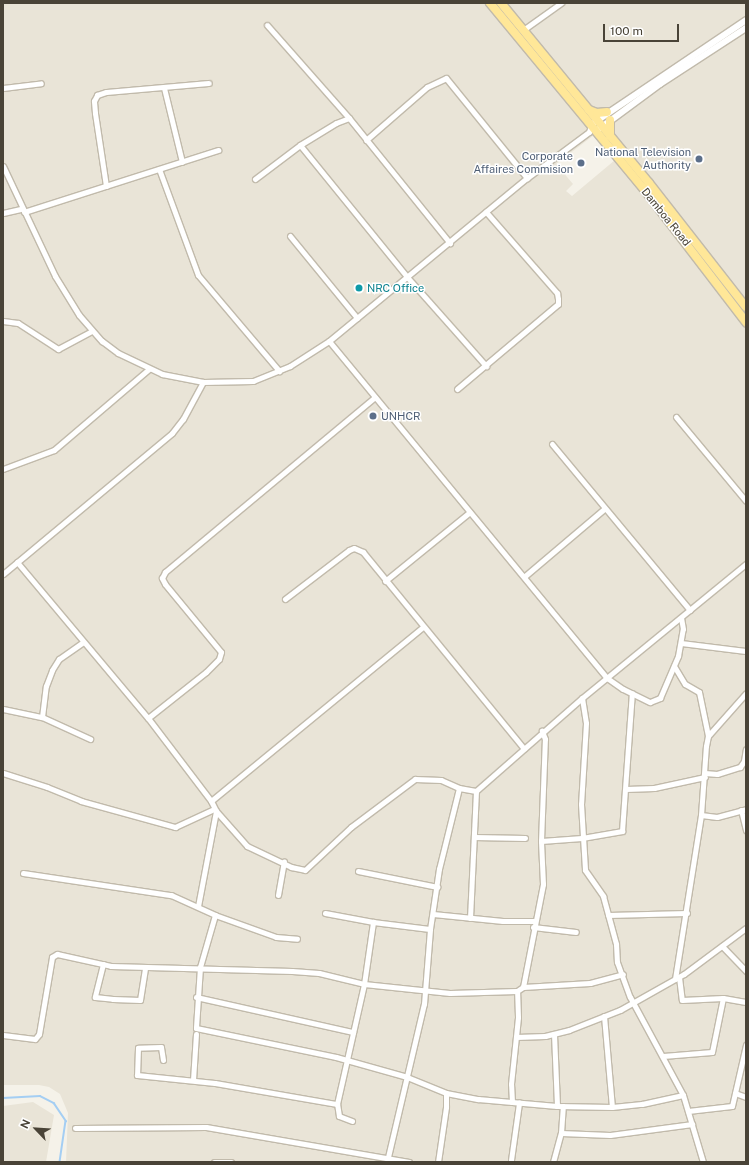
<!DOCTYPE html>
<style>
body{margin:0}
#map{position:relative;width:749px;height:1165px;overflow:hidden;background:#f5f2e9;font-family:"Public Sans",sans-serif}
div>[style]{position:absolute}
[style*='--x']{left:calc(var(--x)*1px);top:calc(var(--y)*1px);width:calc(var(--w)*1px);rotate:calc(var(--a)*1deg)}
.residential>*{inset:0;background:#e9e4d7}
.stream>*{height:1.5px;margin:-0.75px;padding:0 0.75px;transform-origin:0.75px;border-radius:0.75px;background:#a4cef3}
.roads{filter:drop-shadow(1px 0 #c1baab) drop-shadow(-1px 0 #c1baab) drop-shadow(0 1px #c1baab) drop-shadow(0 -1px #c1baab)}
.minor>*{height:5px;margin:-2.5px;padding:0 2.5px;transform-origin:2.5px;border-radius:2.5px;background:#fff}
.tertiary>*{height:6px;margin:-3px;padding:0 3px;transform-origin:3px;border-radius:3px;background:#fff}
.primary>*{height:8px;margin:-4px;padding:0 4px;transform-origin:4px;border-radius:4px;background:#ffe798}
.dots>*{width:11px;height:11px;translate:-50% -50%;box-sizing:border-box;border:2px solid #fff;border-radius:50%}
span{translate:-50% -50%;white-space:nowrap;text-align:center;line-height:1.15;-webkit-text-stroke:3px #fff;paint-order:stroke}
.service-label{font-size:11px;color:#4e5e75}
.right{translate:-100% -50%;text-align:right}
.left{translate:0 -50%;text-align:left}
.street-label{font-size:11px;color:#494337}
.culture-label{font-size:11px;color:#0d838f}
.frame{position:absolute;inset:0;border:4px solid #494337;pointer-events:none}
.north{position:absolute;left:16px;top:1109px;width:40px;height:40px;-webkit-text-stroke:3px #fff;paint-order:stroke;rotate:295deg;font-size:11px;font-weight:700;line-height:16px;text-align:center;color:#494337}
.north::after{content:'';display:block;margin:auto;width:14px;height:18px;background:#494337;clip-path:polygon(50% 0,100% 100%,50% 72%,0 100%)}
.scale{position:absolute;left:603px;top:24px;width:76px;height:18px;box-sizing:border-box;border:2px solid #494337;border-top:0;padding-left:5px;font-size:12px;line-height:14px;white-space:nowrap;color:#494337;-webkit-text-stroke:3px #fff;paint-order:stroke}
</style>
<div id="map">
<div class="residential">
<i style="clip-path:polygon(3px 3px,486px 3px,594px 135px,556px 164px,573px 184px,566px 191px,572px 196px,615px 160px,685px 248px,732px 295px,701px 253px,496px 3px,746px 3px,746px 1162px,66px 1162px,68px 1113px,60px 1094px,49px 1087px,39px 1085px,3px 1085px)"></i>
<i style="clip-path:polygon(33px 1102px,54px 1115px,46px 1162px,3px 1162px,3px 1106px)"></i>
</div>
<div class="stream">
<i style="--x:3;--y:1098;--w:37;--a:-3"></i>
<i style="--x:40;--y:1096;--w:16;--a:27"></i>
<i style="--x:54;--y:1103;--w:22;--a:56"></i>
<i style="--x:66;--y:1121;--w:41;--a:98.3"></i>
</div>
<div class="roads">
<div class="minor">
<i style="--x:267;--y:25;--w:124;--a:48.6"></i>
<i style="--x:349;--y:118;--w:161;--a:51.1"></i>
<i style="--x:523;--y:30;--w:47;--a:-35.4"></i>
<i style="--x:3;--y:88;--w:38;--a:-7"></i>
<i style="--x:164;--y:88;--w:76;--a:76.3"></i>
<i style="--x:366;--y:140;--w:81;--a:-41"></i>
<i style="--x:427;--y:87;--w:21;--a:-25"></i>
<i style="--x:446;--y:78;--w:129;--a:51"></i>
<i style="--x:300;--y:145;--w:171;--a:50.9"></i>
<i style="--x:408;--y:278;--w:118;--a:48.4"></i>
<i style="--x:3;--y:166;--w:122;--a:64.7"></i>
<i style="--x:55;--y:276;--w:46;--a:58.4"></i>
<i style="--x:79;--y:315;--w:35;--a:49"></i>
<i style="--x:102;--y:341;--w:20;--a:37"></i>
<i style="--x:118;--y:353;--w:49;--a:25.5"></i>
<i style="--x:162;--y:374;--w:42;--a:11"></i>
<i style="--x:203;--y:382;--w:50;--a:-1.1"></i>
<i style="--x:253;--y:381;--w:40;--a:-22"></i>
<i style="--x:290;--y:366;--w:46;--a:-32.7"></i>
<i style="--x:329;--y:341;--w:256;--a:-39.5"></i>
<i style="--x:527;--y:178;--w:77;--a:-36.6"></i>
<i style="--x:589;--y:132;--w:6;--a:-72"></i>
<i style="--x:159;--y:169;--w:113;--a:69.8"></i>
<i style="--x:198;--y:275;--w:126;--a:49.8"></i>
<i style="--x:255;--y:179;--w:56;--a:-37.1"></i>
<i style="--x:300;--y:145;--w:42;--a:-31.4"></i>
<i style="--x:336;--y:123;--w:14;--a:-21"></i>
<i style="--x:106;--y:186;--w:74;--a:-98.6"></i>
<i style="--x:95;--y:113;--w:12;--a:-95"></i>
<i style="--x:94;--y:101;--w:7;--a:-63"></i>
<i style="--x:97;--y:95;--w:9;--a:-18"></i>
<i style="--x:106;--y:92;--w:103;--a:-5"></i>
<i style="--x:24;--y:212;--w:204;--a:-17.7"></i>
<i style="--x:3;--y:213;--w:18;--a:-13"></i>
<i style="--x:290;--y:236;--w:106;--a:50.7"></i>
<i style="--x:3;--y:321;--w:15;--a:8"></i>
<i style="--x:18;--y:323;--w:48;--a:33"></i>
<i style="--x:58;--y:349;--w:38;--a:-28"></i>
<i style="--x:329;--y:341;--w:437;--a:50.5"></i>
<i style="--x:607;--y:678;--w:19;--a:35"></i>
<i style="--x:623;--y:689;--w:30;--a:26"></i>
<i style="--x:650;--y:702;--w:11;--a:-22"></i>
<i style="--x:660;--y:698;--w:46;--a:-66.8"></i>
<i style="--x:678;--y:656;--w:27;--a:-80"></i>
<i style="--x:683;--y:629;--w:11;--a:-100"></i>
<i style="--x:457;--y:389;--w:132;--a:-40.1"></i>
<i style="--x:558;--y:304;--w:5;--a:-90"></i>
<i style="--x:558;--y:299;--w:6;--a:-99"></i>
<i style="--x:557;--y:293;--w:108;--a:-131.2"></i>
<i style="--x:676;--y:417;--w:109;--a:50.2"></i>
<i style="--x:552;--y:444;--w:216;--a:50.3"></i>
<i style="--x:3;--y:469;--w:54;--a:-20.4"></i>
<i style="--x:54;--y:450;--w:125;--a:-40.5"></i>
<i style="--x:17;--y:562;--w:204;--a:50"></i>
<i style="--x:148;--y:718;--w:104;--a:52.8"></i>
<i style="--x:211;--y:801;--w:11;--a:63"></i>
<i style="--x:216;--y:811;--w:97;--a:100.7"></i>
<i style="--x:3;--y:574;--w:220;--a:-39.8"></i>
<i style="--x:172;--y:433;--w:18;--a:-52"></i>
<i style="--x:183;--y:419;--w:42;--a:-61.6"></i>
<i style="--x:525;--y:576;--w:104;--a:-40.3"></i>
<i style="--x:385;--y:581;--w:109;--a:-39.1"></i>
<i style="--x:285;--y:599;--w:81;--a:-37.4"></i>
<i style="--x:349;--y:550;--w:5;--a:-22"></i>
<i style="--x:354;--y:548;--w:10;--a:24"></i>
<i style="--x:363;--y:552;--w:254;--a:50.7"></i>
<i style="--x:681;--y:643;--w:65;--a:7"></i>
<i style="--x:674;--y:666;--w:21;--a:59"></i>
<i style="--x:685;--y:684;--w:16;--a:30"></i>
<i style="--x:699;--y:692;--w:45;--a:78.4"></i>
<i style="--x:582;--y:698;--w:25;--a:81"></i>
<i style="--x:586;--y:723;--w:81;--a:93.5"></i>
<i style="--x:581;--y:804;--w:66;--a:86.5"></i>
<i style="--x:585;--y:870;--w:32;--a:55"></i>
<i style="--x:603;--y:896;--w:50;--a:74.8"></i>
<i style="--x:616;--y:944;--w:18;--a:87"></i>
<i style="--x:617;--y:962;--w:37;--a:70"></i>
<i style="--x:630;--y:997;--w:111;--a:61.6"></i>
<i style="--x:683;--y:1095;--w:70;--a:73.4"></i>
<i style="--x:3;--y:709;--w:40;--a:12"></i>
<i style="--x:42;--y:717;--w:53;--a:24.6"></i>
<i style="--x:42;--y:717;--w:31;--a:-83"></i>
<i style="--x:46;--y:686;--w:17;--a:-69"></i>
<i style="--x:52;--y:670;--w:13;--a:-58"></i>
<i style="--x:59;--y:659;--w:29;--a:-35"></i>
<i style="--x:148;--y:718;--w:74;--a:-38.4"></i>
<i style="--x:206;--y:672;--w:18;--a:-45"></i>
<i style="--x:219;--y:659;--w:7;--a:-74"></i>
<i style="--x:221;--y:652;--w:88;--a:-129.5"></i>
<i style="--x:165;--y:584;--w:7;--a:-117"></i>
<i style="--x:162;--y:578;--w:7;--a:-63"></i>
<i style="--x:165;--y:572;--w:273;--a:-39.8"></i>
<i style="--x:3;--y:773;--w:46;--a:17.7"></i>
<i style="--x:47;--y:787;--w:37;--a:22"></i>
<i style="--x:81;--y:801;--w:98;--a:15.5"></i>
<i style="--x:175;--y:827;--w:43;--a:-24.8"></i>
<i style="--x:705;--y:773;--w:12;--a:5"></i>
<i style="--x:717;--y:774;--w:24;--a:-17"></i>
<i style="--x:740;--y:767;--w:7;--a:-56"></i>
<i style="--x:744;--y:761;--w:12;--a:-81"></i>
<i style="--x:626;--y:789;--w:28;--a:-2"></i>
<i style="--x:654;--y:788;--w:52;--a:-12.2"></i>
<i style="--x:211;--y:801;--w:274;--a:-39.4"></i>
<i style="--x:741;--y:810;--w:21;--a:76"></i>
<i style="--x:216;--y:811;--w:47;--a:48.5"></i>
<i style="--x:247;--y:846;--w:49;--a:25.5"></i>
<i style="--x:291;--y:867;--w:14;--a:12"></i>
<i style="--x:305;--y:870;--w:63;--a:-43.1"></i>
<i style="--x:351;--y:827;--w:80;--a:-36.9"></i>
<i style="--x:415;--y:779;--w:26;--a:2"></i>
<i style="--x:441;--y:780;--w:20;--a:24"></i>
<i style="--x:701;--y:815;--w:16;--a:7"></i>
<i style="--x:717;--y:817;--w:30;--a:-15"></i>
<i style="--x:474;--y:837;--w:51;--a:1.1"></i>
<i style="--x:541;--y:841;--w:41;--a:-4.2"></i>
<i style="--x:582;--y:838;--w:41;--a:-9.9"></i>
<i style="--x:622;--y:831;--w:138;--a:-85.9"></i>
<i style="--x:358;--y:871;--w:81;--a:11.4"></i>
<i style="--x:23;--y:873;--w:150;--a:8.5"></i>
<i style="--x:171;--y:895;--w:48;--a:24.4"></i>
<i style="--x:215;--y:915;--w:65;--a:19.8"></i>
<i style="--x:276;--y:937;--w:21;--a:5"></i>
<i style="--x:278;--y:895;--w:34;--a:-80"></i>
<i style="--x:325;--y:913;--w:49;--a:10.6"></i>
<i style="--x:373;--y:922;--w:57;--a:7"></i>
<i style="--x:433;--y:914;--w:70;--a:5.7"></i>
<i style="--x:503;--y:921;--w:32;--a:0"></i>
<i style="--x:215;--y:915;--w:54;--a:106.1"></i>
<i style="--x:200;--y:967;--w:61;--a:93.8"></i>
<i style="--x:196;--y:1028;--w:143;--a:11.7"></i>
<i style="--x:336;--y:1057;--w:74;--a:15.7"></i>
<i style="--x:407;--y:1077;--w:42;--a:22.3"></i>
<i style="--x:446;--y:1093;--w:33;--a:11"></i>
<i style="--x:478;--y:1099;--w:79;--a:5.1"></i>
<i style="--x:557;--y:1106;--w:55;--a:1"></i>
<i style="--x:612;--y:1107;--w:30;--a:-6"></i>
<i style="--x:642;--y:1104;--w:42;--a:-12.4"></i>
<i style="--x:608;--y:915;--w:79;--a:-1.5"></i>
<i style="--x:470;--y:918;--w:127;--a:-87.3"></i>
<i style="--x:533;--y:927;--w:43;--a:6.6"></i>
<i style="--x:722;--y:946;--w:35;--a:46"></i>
<i style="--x:103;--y:964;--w:34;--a:104"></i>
<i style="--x:95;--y:997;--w:18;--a:6"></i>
<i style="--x:113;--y:999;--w:27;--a:2"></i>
<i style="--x:140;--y:1000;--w:33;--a:-81"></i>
<i style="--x:679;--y:977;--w:23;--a:83"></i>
<i style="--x:682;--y:1000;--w:41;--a:-2.8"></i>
<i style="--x:723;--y:998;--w:23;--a:10"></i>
<i style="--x:675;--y:979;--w:166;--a:-81"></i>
<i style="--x:701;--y:815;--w:69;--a:-85.9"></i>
<i style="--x:706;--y:746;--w:10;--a:-79"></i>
<i style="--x:708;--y:736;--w:57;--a:-48.5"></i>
<i style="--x:523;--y:987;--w:105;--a:-79"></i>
<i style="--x:543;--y:884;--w:43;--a:-92.7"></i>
<i style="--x:541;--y:841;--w:102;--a:-87.8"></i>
<i style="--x:545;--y:739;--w:9;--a:-111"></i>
<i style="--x:196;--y:997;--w:161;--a:12.6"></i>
<i style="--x:604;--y:1016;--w:91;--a:85"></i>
<i style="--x:554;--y:1034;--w:72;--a:87.6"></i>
<i style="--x:3;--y:1035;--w:32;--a:7"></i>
<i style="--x:35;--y:1039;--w:6;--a:-51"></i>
<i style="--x:39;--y:1034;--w:78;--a:-80.4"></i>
<i style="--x:52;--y:957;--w:6;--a:-31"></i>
<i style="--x:57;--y:954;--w:55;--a:12.5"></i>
<i style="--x:111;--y:966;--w:181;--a:1.6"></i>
<i style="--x:292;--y:971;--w:27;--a:4"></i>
<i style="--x:319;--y:973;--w:46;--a:13.7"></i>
<i style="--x:364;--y:984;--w:86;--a:6"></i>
<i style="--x:450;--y:993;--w:67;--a:-1.7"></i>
<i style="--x:517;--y:991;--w:7;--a:-34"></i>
<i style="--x:523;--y:987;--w:67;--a:-3.4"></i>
<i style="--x:590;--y:983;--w:34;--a:-15"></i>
<i style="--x:516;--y:1037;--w:29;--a:-2"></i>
<i style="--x:545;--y:1036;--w:25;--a:-14"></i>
<i style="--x:569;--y:1030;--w:55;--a:-21.4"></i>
<i style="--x:620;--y:1010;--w:73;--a:-29.4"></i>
<i style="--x:684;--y:974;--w:77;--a:-36.6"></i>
<i style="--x:663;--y:1056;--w:49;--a:-4.7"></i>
<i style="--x:712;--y:1052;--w:55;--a:-78.5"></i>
<i style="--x:163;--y:1060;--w:13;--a:-99"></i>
<i style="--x:161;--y:1047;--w:23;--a:178"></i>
<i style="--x:138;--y:1048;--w:27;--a:92"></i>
<i style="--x:137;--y:1075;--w:78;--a:5.9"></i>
<i style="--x:215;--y:1083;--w:124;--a:9.8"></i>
<i style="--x:193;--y:1080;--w:46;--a:-86.3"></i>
<i style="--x:735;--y:1093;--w:12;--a:20"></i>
<i style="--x:512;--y:1102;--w:18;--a:-93"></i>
<i style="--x:511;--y:1084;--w:67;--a:-84"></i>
<i style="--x:518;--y:1017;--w:26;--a:-92"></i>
<i style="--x:688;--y:1111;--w:44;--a:-6.5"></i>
<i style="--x:732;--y:1106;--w:63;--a:-77.1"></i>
<i style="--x:352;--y:1121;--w:14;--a:-159"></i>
<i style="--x:339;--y:1116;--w:12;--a:-99"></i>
<i style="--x:337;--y:1104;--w:123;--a:-77.3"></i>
<i style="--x:364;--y:984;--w:63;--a:-81.7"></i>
<i style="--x:75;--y:1128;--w:131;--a:-0.4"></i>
<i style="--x:206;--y:1127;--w:206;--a:9.8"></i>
<i style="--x:561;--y:1133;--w:49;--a:2.3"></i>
<i style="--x:610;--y:1135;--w:83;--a:-7.6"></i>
<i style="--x:388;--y:1157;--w:157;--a:-76.8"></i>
<i style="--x:424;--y:1004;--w:75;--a:-85.4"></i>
<i style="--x:430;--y:929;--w:61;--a:-81.5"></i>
<i style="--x:439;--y:869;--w:83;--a:-76.1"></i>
<i style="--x:459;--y:788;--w:17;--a:10"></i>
<i style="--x:476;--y:791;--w:141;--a:-41.3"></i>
<i style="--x:582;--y:698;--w:212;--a:-39.3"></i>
<i style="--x:511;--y:1160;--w:58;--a:-82"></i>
<i style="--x:214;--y:1162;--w:17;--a:0"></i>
<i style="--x:438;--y:1162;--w:56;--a:-81.7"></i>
<i style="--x:446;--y:1107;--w:14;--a:-90"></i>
<i style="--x:553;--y:1162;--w:30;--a:-75"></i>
<i style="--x:561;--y:1133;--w:27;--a:-86"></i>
</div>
<div class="tertiary">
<i style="--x:595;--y:122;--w:182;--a:-34"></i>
<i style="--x:599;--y:129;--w:76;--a:-36.4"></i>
<i style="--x:660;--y:84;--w:103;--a:-33.1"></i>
</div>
<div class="primary">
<i style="--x:490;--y:3;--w:241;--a:50.4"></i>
<i style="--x:644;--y:189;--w:168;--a:52.5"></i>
<i style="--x:501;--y:3;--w:233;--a:50.6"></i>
<i style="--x:649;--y:183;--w:157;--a:52"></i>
<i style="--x:589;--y:110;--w:9;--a:21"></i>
<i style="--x:597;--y:113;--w:10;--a:-6"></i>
<i style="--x:610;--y:120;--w:16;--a:90"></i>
</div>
</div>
<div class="dots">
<i style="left:699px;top:159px;background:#5c6f8a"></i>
<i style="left:581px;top:163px;background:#5c6f8a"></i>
<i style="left:359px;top:288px;background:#0f9aa8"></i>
<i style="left:373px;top:416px;background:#5c6f8a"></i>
</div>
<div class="service-label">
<span class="right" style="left:691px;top:159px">National Television<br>Authority</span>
<span class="right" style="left:573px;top:163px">Corporate<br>Affaires Commision</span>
<span class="left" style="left:381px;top:416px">UNHCR</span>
</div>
<div class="street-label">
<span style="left:666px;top:217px;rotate:51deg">Damboa Road</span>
</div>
<div class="culture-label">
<span class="left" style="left:367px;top:288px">NRC Office</span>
</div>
<div class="frame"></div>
<div class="north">N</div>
<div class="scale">100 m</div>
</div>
